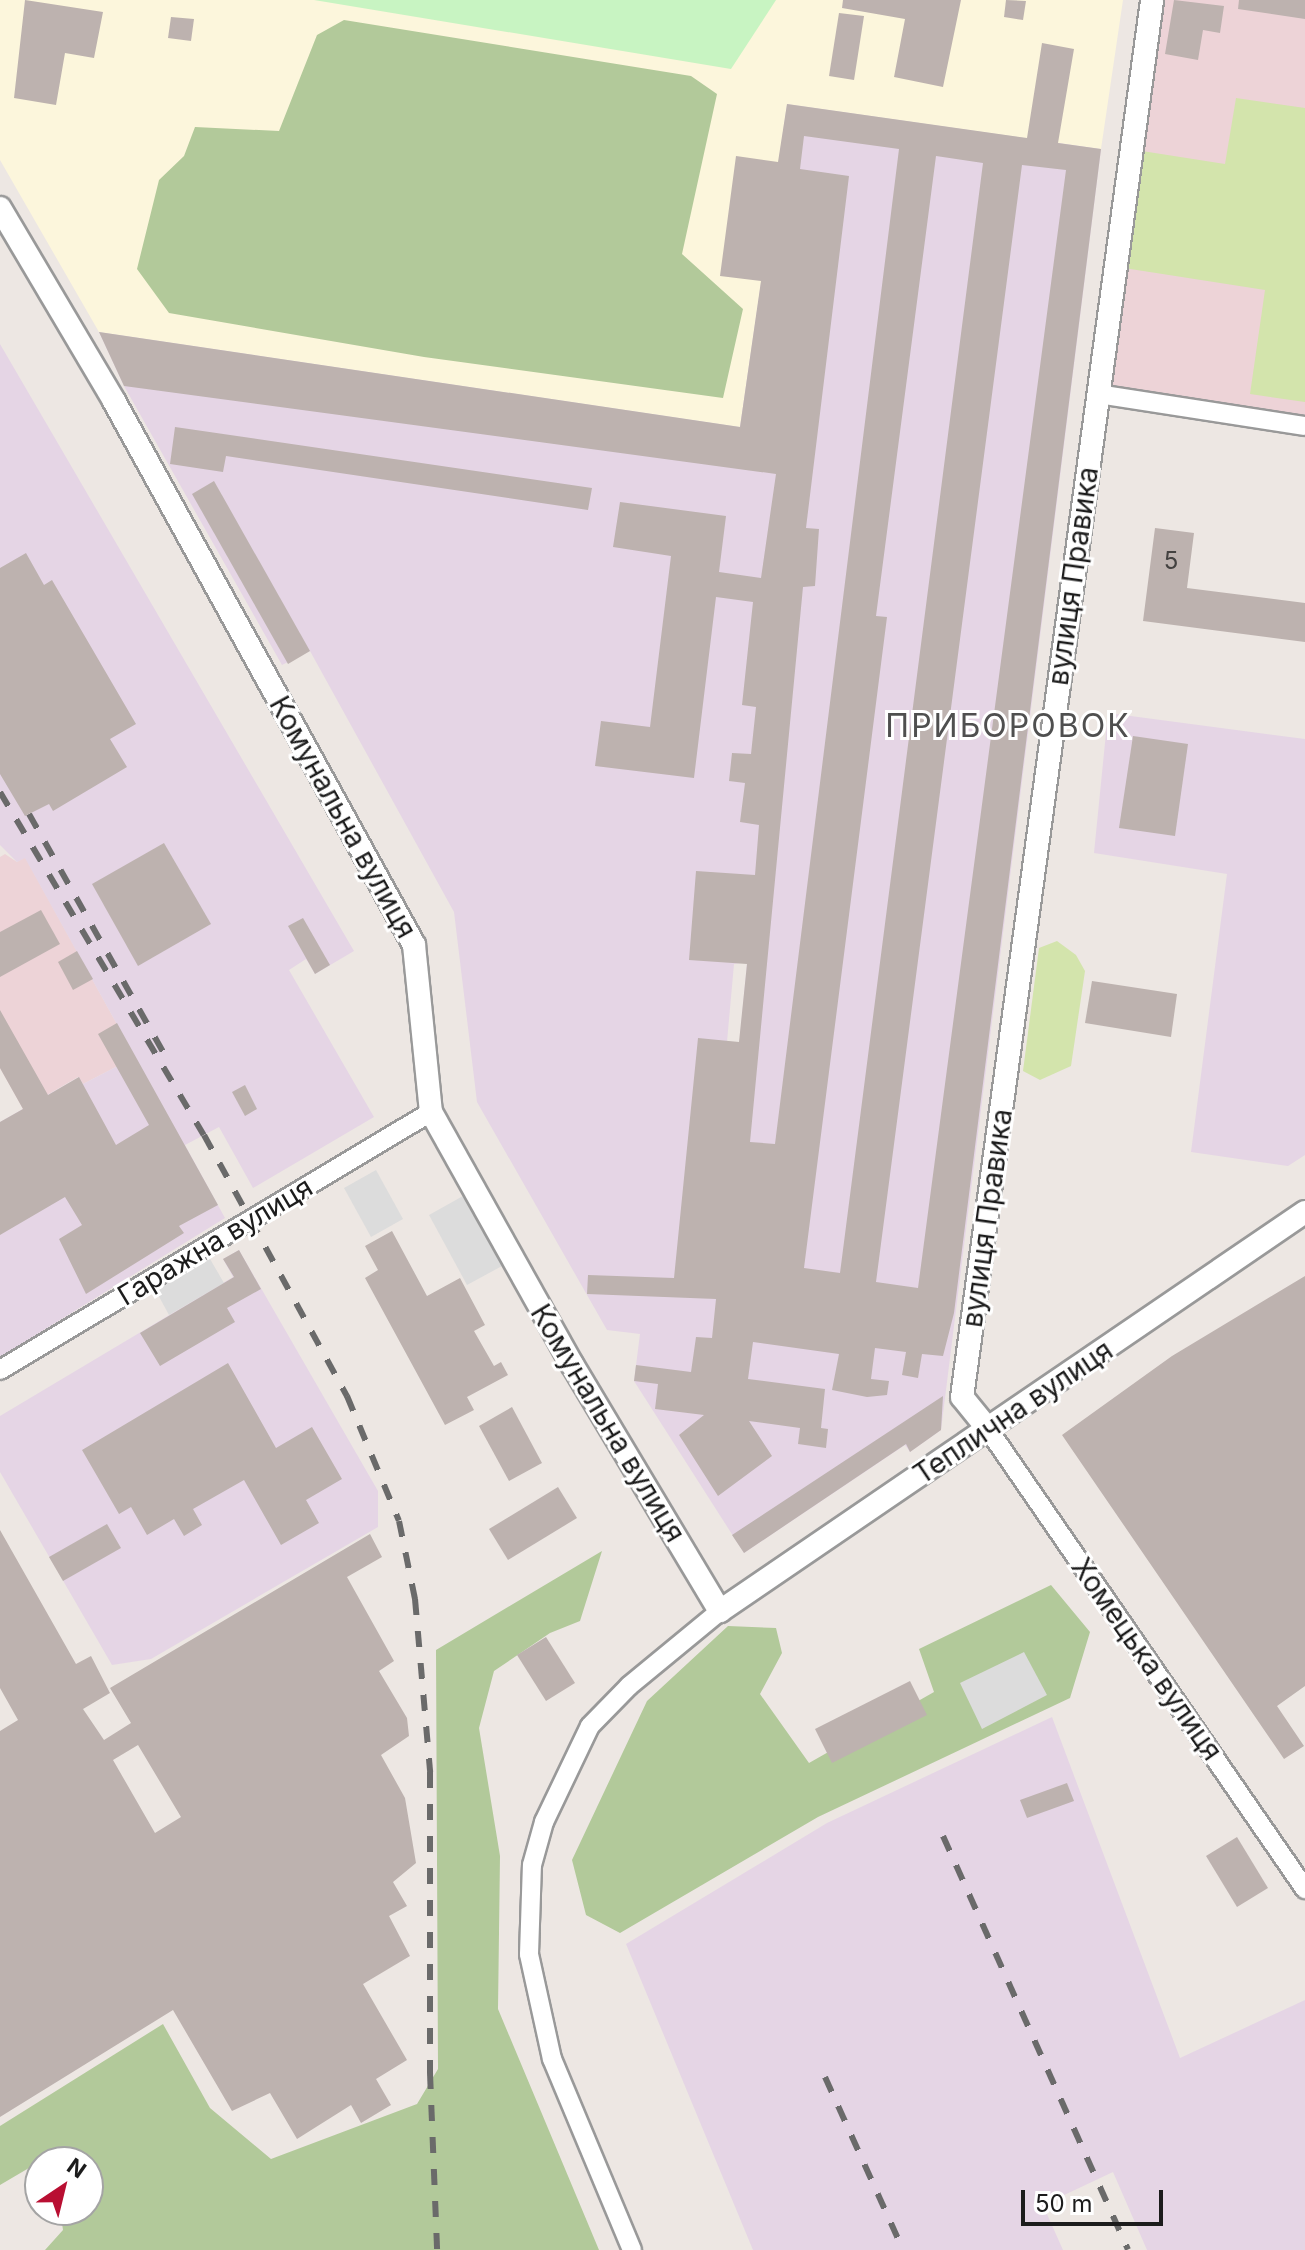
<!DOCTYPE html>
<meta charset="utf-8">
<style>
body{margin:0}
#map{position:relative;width:1305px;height:2250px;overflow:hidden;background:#ede7e3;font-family:Inter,sans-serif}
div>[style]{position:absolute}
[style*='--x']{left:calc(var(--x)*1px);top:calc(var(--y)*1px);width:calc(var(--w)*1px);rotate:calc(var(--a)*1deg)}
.commercial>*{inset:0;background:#edd3d7}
.industrial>*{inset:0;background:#e5d5e5}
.education>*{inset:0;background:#fcf6dc}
.grass>*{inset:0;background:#d3e4ac}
.forest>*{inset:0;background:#b2c99a}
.park>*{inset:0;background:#c8f4c2}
.parking>*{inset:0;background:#dcdcdc}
.building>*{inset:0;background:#bdb2af}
.roads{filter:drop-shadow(2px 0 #999) drop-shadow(-2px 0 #999) drop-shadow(0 2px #999) drop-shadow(0 -2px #999)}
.minor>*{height:18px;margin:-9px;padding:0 9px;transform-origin:9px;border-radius:9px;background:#fff}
.tertiary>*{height:22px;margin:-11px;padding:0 11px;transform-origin:11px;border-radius:11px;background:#fff}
.rail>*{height:6px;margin-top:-3px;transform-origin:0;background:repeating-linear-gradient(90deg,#6a6a6a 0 16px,transparent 0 32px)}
span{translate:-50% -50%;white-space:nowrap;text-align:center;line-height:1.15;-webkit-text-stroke:6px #fff;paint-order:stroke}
.number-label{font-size:24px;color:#444241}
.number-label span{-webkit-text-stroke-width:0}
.street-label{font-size:28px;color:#1c1c1c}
.quarter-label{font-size:32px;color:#4f4f4f;letter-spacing:2px}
.north{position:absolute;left:24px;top:2146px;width:80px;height:80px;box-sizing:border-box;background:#fff;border:2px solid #a4a4a4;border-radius:50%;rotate:35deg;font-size:22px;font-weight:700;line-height:32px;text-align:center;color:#1c1c1c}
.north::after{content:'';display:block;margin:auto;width:28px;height:36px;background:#b90f32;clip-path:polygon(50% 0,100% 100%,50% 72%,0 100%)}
.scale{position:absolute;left:1021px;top:2190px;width:142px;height:36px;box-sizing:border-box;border:4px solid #1c1c1c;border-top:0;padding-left:10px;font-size:24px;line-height:28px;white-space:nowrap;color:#1c1c1c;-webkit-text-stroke:6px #fff;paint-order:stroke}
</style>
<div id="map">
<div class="commercial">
<i style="clip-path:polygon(1152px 0,1305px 0,1305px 426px,1098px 394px)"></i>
<i style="clip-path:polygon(5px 854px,17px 862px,25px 857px,135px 1057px,83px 1084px,78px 1077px,23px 1109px,0 1068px,0 857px)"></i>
</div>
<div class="industrial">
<i style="clip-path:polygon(evenodd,787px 104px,1101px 149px,941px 1430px,910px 1452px,905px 1445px,744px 1553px,634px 1381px,640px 1334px,607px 1330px,477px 1102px,454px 912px,310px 651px,282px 665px,124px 386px,99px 332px,739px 427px,787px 104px,746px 962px,747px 963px,718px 1271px,709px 1242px,734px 964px,746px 962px)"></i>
<i style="clip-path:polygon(0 344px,354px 951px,315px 974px,306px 959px,289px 970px,374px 1117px,253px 1188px,219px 1127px,185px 1145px,225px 1218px,0 1357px,0 1122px,79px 1077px,83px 1084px,135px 1057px,25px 858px,17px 862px,0 845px)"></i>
<i style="clip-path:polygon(1108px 713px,1305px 739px,1305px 1155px,1288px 1166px,1191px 1152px,1227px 874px,1094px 853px)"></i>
<i style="clip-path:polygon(239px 1250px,378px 1491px,378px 1527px,151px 1659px,112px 1665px,0 1472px,0 1416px,233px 1277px,223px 1259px)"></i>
<i style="clip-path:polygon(1052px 1717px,1180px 2058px,1305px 2000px,1305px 2250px,1147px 2250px,1113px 2172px,1043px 2205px,1063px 2250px,753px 2250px,626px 1944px,827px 1823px)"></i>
</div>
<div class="education">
<i style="clip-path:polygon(0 0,1123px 0,1101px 149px,787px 104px,740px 427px,99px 332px,0 160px)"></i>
</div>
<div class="grass">
<i style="clip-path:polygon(1236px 98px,1305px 108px,1305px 402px,1250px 394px,1265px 290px,1124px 268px,1142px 151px,1225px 164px)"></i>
<i style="clip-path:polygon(1057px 941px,1076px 955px,1085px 971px,1071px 1066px,1040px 1080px,1023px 1071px,1039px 948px)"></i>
</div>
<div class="forest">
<i style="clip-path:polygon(344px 20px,691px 76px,717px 94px,682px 254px,743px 309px,723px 398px,424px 357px,169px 313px,137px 269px,159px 180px,184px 156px,195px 127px,279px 131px,317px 35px)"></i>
<i style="clip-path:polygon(602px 1551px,580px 1621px,550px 1633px,494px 1671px,479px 1728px,500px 1856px,498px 2009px,599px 2250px,45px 2250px,63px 2230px,60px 2210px,88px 2210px,88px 2162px,53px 2162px,51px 2155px,0 2185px,0 2126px,163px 2024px,210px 2108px,271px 2159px,417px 2104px,438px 2069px,436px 1650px)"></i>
<i style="clip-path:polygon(1051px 1585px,1090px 1632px,1070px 1698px,818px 1817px,620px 1933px,586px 1915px,572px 1860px,647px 1701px,728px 1626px,776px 1628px,782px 1653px,760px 1694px,809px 1763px,934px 1692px,919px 1649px)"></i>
</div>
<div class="park">
<i style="clip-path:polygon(314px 0,776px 0,731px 69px)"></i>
</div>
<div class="parking">
<i style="clip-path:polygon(376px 1170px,403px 1219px,371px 1237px,344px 1188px)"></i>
<i style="clip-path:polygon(463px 1196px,502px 1266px,467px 1285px,429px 1215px)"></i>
<i style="clip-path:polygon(203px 1247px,224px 1283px,169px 1315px,150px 1280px)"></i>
<i style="clip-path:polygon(1024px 1652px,1047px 1695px,982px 1729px,960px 1683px)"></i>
</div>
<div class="building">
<i style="clip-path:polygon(25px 0,103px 12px,94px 58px,65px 53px,56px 105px,14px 98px)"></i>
<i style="clip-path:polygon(843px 0,961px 0,943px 87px,894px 77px,905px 19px,842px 8px)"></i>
<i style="clip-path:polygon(1006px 0,1026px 1px,1023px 20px,1004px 17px)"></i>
<i style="clip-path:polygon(1174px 0,1224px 6px,1220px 33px,1203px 30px,1198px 60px,1165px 54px)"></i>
<i style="clip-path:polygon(1239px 0,1305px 0,1305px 19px,1238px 9px)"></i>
<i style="clip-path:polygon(839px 13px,864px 16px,854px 80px,829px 76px)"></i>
<i style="clip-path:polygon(171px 17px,194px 19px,191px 41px,168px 38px)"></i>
<i style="clip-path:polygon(evenodd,1042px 43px,1074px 49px,1058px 143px,1101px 149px,954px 1313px,943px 1356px,922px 1354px,918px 1378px,902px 1375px,906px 1352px,875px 1348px,871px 1379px,889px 1381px,887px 1395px,867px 1397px,832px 1390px,839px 1354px,753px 1342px,748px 1379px,825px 1389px,821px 1428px,828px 1429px,826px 1448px,798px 1444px,800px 1428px,749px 1421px,772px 1456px,718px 1496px,679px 1435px,704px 1415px,655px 1409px,658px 1384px,634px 1381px,636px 1365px,691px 1372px,696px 1337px,712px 1338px,716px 1299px,587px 1294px,588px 1275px,674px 1278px,698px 1038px,739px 1042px,747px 964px,689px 960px,696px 871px,755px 875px,759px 825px,740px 822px,745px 783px,729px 781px,732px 753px,751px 754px,756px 707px,742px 705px,753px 602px,716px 597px,694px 778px,595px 766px,601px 721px,650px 727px,671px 556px,613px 547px,620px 502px,726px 516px,719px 572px,761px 578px,776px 474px,124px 386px,99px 332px,740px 427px,761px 281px,720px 276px,736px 156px,778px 162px,787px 104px,1027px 138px,1042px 43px,804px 136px,899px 149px,775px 1144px,750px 1142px,803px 587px,815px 586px,819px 529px,806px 528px,849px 176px,800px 169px,804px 136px,1042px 43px,936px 156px,983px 163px,840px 1273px,804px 1268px,887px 617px,876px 616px,936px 156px,1042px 43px,1022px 165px,1066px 170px,918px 1288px,876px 1282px,1022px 165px)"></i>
<i style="clip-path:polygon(175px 427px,592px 488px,588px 510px,226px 456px,223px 472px,170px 464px)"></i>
<i style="clip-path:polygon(214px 481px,310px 651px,288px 664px,192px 494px)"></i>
<i style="clip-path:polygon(1155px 528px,1194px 533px,1187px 588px,1305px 603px,1305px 642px,1143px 621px)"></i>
<i style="clip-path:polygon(26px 553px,44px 585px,52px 580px,136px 724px,110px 739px,127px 767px,53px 811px,49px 804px,25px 816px,0 774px,0 568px)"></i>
<i style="clip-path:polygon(1133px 736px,1188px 744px,1175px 836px,1119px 828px)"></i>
<i style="clip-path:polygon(164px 843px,211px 924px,138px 966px,92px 884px)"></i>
<i style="clip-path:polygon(41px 910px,60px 944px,0 977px,0 932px)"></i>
<i style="clip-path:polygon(303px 918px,330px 965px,315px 974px,288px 926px)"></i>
<i style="clip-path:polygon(77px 951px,93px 979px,73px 990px,58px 962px)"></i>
<i style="clip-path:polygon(1092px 981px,1177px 994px,1171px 1037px,1085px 1023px)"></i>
<i style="clip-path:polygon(0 1010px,48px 1095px,79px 1077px,116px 1145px,149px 1125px,98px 1034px,117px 1023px,218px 1205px,179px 1226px,184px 1233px,86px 1294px,59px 1239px,82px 1225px,65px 1197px,0 1235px,0 1122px,23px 1109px,0 1068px)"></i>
<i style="clip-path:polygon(245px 1085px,257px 1109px,245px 1116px,232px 1092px)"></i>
<i style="clip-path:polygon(392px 1231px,427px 1296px,460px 1278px,485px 1325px,474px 1331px,494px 1366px,501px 1362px,508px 1375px,467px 1397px,474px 1410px,445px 1425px,365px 1278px,378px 1270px,365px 1246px)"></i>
<i style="clip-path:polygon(239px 1250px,261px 1289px,227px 1308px,235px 1322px,160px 1366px,140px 1333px,234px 1277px,223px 1259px)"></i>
<i style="clip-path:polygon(1305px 1276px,1305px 1686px,1277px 1706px,1304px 1746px,1284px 1759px,1062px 1435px,1172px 1356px)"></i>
<i style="clip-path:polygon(228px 1363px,276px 1448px,312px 1427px,342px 1479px,306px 1500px,319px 1523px,281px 1545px,244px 1480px,193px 1509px,202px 1525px,184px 1536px,174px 1519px,147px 1535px,131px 1507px,119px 1514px,82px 1450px)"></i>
<i style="clip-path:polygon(943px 1396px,941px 1430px,910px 1452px,906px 1444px,744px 1553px,732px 1535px)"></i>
<i style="clip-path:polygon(512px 1407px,542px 1463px,509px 1481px,479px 1426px)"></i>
<i style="clip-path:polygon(558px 1487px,577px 1518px,508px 1560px,489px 1529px)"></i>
<i style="clip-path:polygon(107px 1524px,121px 1548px,63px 1581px,49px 1557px)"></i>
<i style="clip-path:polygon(evenodd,0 1530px,76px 1664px,91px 1656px,110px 1693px,83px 1709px,104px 1740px,131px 1723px,110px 1688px,370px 1534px,382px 1557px,347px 1577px,394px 1661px,379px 1671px,407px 1718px,409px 1736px,381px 1755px,405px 1798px,416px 1863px,393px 1882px,407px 1906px,389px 1916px,410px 1956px,363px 1984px,407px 2060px,376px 2079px,391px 2105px,361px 2123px,351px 2105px,297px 2139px,270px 2093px,232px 2111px,173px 2010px,0 2117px,0 1731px,18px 1720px,0 1688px,0 1530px,138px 1745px,181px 1817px,155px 1833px,113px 1760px,138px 1745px)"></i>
<i style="clip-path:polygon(546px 1637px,575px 1683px,546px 1701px,517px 1655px)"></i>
<i style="clip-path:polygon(910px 1681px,927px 1715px,832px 1763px,815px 1729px)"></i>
<i style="clip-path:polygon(1067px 1783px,1074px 1801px,1027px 1818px,1020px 1800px)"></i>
<i style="clip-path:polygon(1237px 1837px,1268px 1888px,1237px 1907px,1206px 1856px)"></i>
</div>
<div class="roads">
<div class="minor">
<i style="--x:1098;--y:394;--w:209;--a:8.8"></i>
<i style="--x:0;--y:1370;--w:502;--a:-30.91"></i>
<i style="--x:988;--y:1429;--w:559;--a:55.43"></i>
<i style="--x:632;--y:2250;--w:207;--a:-112.7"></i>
<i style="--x:552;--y:2059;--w:107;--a:-102.4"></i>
<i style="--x:529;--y:1954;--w:89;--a:-88.1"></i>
<i style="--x:532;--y:1865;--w:45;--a:-74.4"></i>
<i style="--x:544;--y:1822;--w:106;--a:-64.4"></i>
<i style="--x:590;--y:1726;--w:56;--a:-45.7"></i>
<i style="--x:629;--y:1686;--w:118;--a:-39.5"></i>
</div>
<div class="tertiary">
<i style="--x:0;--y:208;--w:224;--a:59.4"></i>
<i style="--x:114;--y:401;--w:621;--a:61.12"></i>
<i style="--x:414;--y:945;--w:168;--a:84.2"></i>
<i style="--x:431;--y:1112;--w:289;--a:60.8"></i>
<i style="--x:572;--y:1364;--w:288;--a:59.1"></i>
<i style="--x:720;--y:1611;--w:708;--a:-34.3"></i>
<i style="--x:988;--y:1429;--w:41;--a:-129.1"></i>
<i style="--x:962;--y:1397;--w:1410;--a:-82.25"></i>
</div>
</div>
<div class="rail">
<i style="--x:0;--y:792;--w:399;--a:59.3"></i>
<i style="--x:204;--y:1135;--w:298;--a:61.3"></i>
<i style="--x:347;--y:1396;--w:135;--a:67.4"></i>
<i style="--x:399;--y:1521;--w:80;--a:78.4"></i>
<i style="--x:415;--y:1599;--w:174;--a:85"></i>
<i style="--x:430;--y:1772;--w:301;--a:90"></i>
<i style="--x:430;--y:2073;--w:177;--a:87.7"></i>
<i style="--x:29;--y:814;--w:281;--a:60.6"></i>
<i style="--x:943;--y:1836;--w:453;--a:65.9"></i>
<i style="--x:825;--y:2077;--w:190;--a:65.7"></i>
</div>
<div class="number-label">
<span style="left:1171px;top:561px">5</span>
</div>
<div class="street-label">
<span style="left:1073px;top:576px;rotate:-82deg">вулиця Правика</span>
<span style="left:343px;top:817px;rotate:61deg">Комунальна вулиця</span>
<span style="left:987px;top:1218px;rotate:-82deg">вулиця Правика</span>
<span style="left:215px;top:1241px;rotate:-31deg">Гаражна вулиця</span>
<span style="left:1013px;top:1412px;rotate:-34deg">Теплична вулиця</span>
<span style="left:608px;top:1423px;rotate:59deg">Комунальна вулиця</span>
<span style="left:1147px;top:1659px;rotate:55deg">Хомецька вулиця</span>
</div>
<div class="quarter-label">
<span style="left:1008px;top:726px">ПРИБОРОВОК</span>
</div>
<div class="north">N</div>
<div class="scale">50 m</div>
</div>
